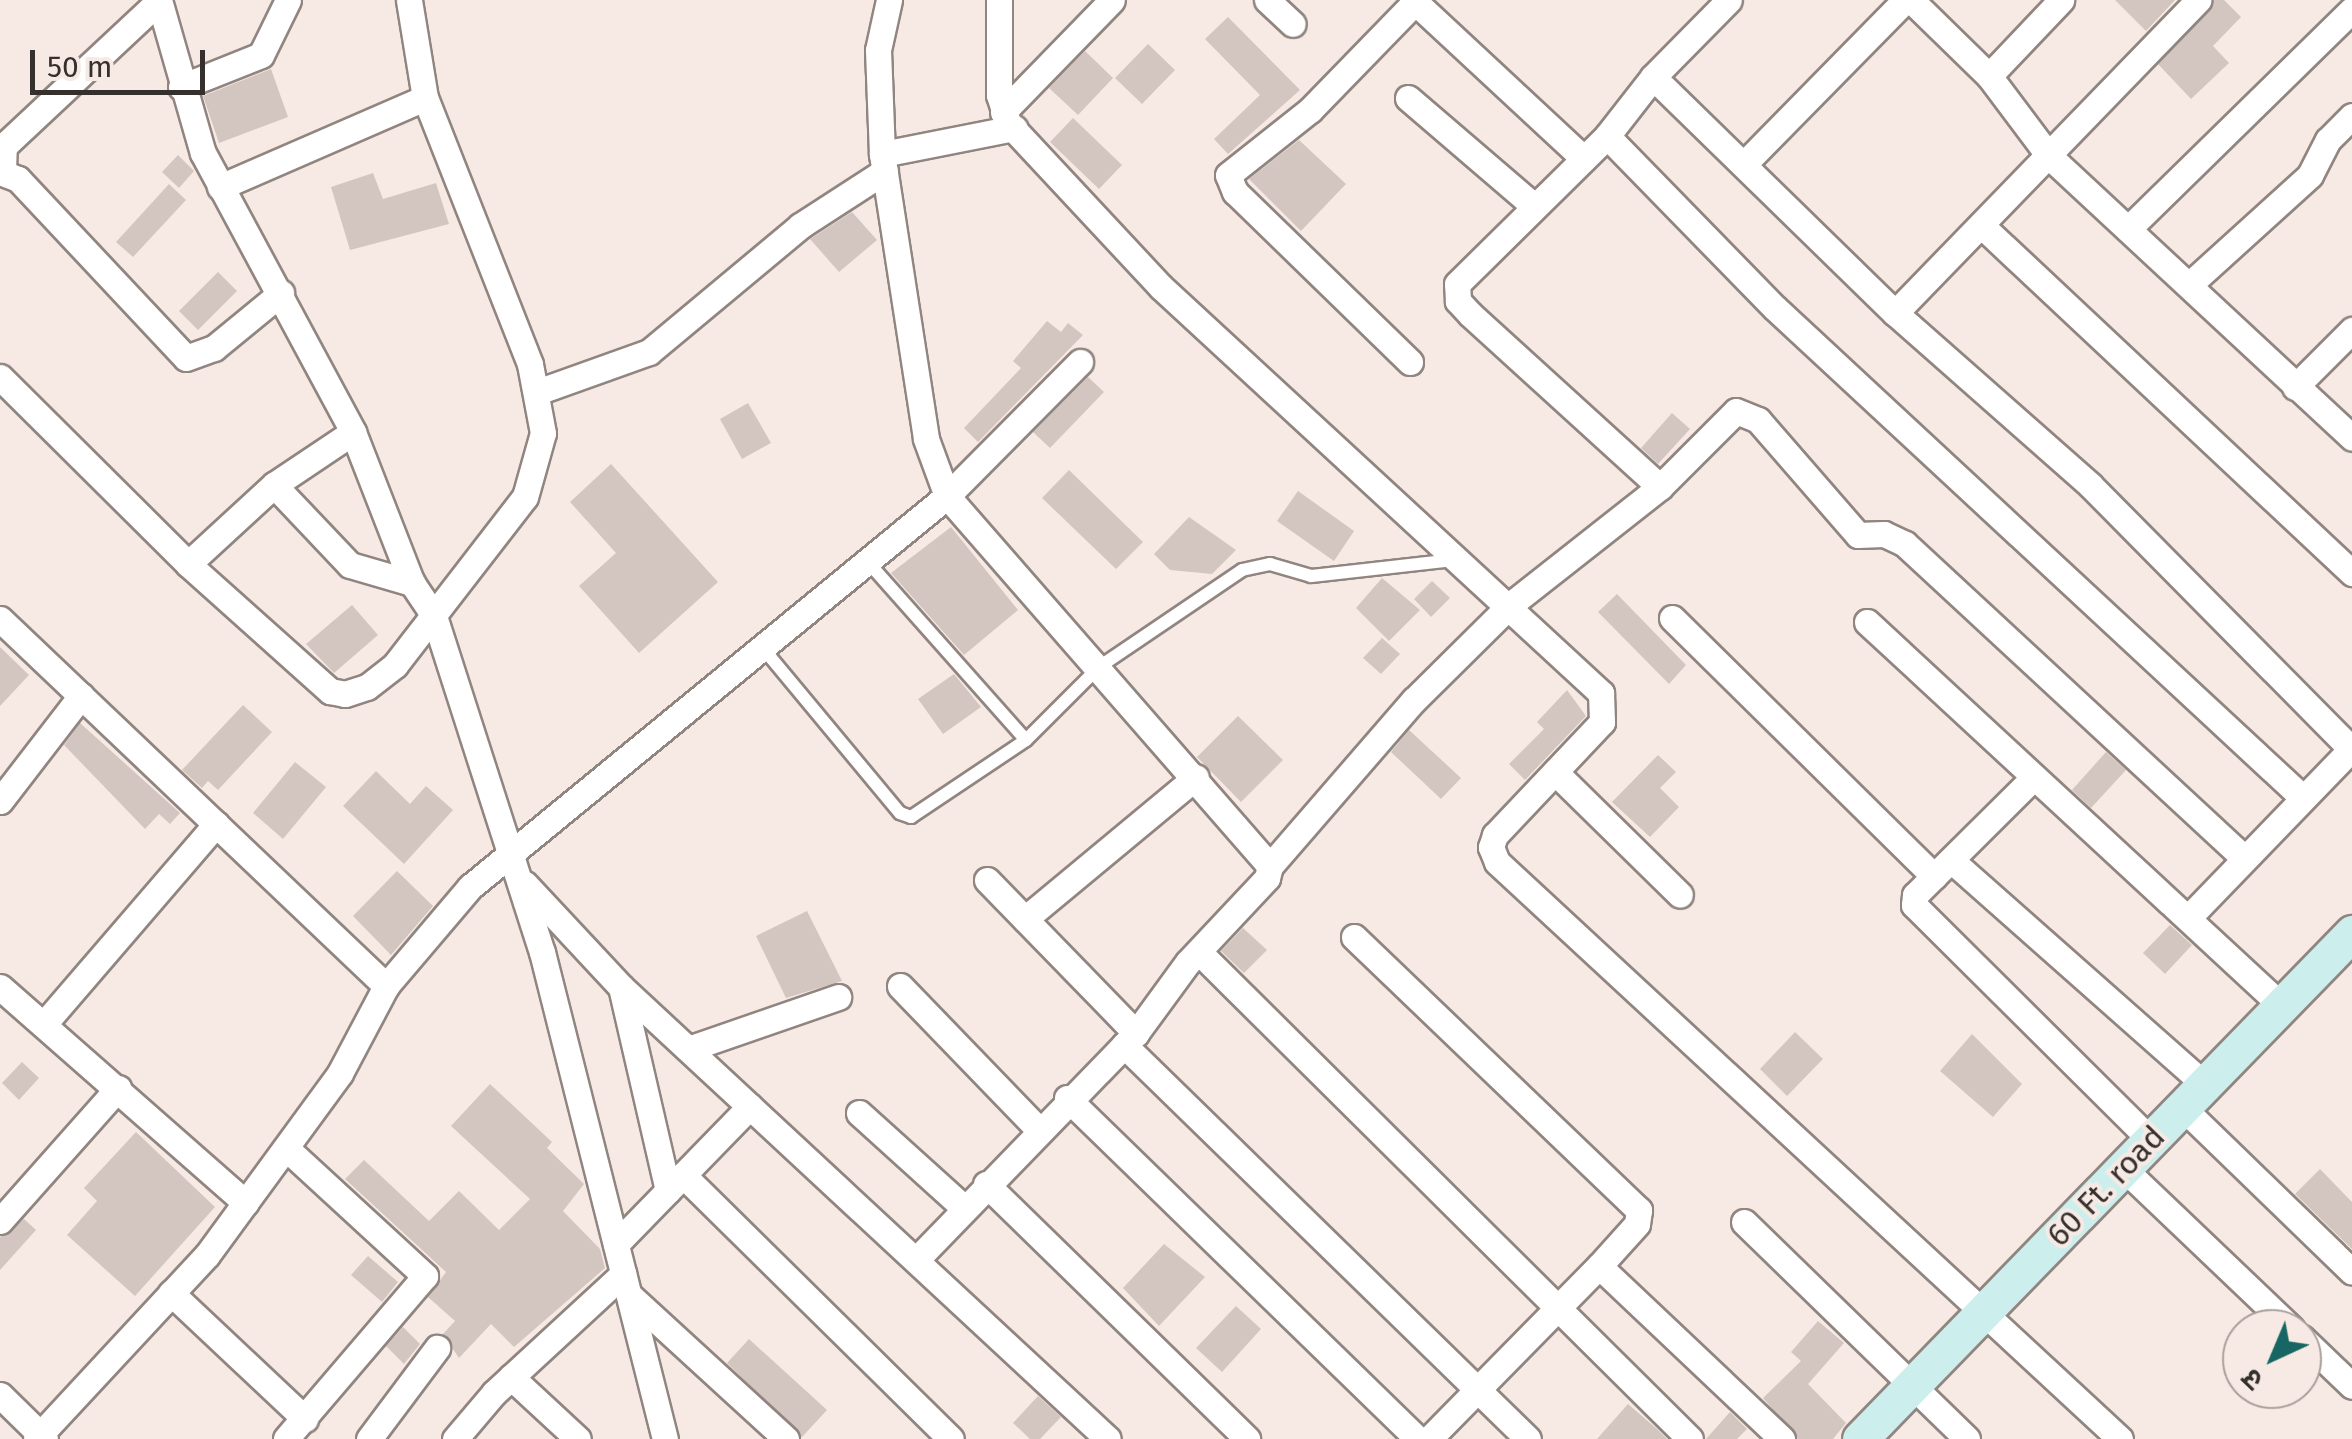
<!DOCTYPE html>
<meta charset="utf-8">
<style>
body{margin:0}
#map{position:relative;width:2352px;height:1439px;overflow:hidden;background:#f7eae4;font-family:"Fira Sans","Noto Sans Devanagari",sans-serif}
div>[style]{position:absolute}
[style*='--x']{left:calc(var(--x)*1px);top:calc(var(--y)*1px);width:calc(var(--w)*1px);rotate:calc(var(--a)*1deg)}
.building>*{inset:0;background:#d3c6c1}
.roads{filter:drop-shadow(2px 0 #918580) drop-shadow(-2px 0 #918580) drop-shadow(0 2px #918580) drop-shadow(0 -2px #918580)}
.lane>*{height:12px;margin:-6px;padding:0 6px;transform-origin:6px;border-radius:6px;background:#fff}
.street>*{height:25px;margin:-12.5px;padding:0 12.5px;transform-origin:12.5px;border-radius:12.5px;background:#fff}
.secondary>*{height:35px;margin:-17.5px;padding:0 17.5px;transform-origin:17.5px;border-radius:17.5px;background:#cceeed}
span{translate:-50% -50%;white-space:nowrap;text-align:center;line-height:1.15;-webkit-text-stroke:8px #f7eae4;paint-order:stroke}
.street-label{font-size:32px;color:#352f2d}
.north{position:absolute;left:2222px;top:1309px;width:100px;height:100px;box-sizing:border-box;background:#f7eae4;border:2px solid #a99f9b;border-radius:50%;rotate:224deg;font-size:28px;font-weight:700;line-height:40px;text-align:center;color:#352f2d}
.north::after{content:'';display:block;margin:auto;width:35px;height:45px;background:#186663;clip-path:polygon(50% 0,100% 100%,50% 72%,0 100%)}
.scale{position:absolute;left:30px;top:50px;width:175px;height:45px;box-sizing:border-box;border:5px solid #352f2d;border-top:0;padding-left:12px;font-size:30px;line-height:35px;white-space:nowrap;color:#352f2d;-webkit-text-stroke:8px #f7eae4;paint-order:stroke}
</style>
<div id="map">
<div class="building">
<i style="clip-path:polygon(2115px 0,2175px 0,2146px 31px)"></i>
<i style="clip-path:polygon(2214px 0,2224px 0,2241px 17px,2213px 46px,2229px 63px,2191px 99px,2158px 64px)"></i>
<i style="clip-path:polygon(1228px 17px,1300px 90px,1228px 154px,1214px 139px,1260px 95px,1205px 39px)"></i>
<i style="clip-path:polygon(1148px 44px,1175px 70px,1142px 104px,1115px 78px)"></i>
<i style="clip-path:polygon(1085px 51px,1113px 78px,1078px 115px,1049px 88px)"></i>
<i style="clip-path:polygon(271px 69px,288px 117px,219px 143px,203px 96px)"></i>
<i style="clip-path:polygon(1073px 118px,1122px 165px,1099px 189px,1050px 142px)"></i>
<i style="clip-path:polygon(1299px 140px,1346px 184px,1301px 231px,1249px 179px)"></i>
<i style="clip-path:polygon(178px 155px,194px 171px,179px 188px,162px 172px)"></i>
<i style="clip-path:polygon(373px 173px,383px 199px,436px 183px,449px 224px,350px 250px,331px 187px)"></i>
<i style="clip-path:polygon(169px 184px,186px 200px,133px 257px,116px 242px)"></i>
<i style="clip-path:polygon(852px 212px,877px 240px,839px 272px,810px 239px)"></i>
<i style="clip-path:polygon(218px 272px,237px 291px,198px 330px,179px 311px)"></i>
<i style="clip-path:polygon(1047px 321px,1061px 332px,1068px 323px,1083px 335px,978px 442px,964px 428px,1021px 368px,1013px 361px)"></i>
<i style="clip-path:polygon(1088px 377px,1104px 392px,1050px 448px,1033px 432px)"></i>
<i style="clip-path:polygon(748px 403px,771px 443px,742px 459px,720px 419px)"></i>
<i style="clip-path:polygon(1672px 413px,1690px 429px,1658px 464px,1641px 448px)"></i>
<i style="clip-path:polygon(611px 464px,718px 582px,639px 653px,579px 586px,616px 553px,570px 502px)"></i>
<i style="clip-path:polygon(1069px 470px,1143px 542px,1116px 569px,1042px 498px)"></i>
<i style="clip-path:polygon(1298px 491px,1354px 531px,1334px 561px,1277px 521px)"></i>
<i style="clip-path:polygon(1189px 517px,1236px 550px,1212px 574px,1170px 570px,1154px 554px)"></i>
<i style="clip-path:polygon(951px 527px,1018px 610px,964px 655px,891px 573px)"></i>
<i style="clip-path:polygon(1382px 578px,1420px 610px,1389px 641px,1356px 608px)"></i>
<i style="clip-path:polygon(1432px 581px,1450px 598px,1431px 617px,1414px 599px)"></i>
<i style="clip-path:polygon(1617px 594px,1686px 665px,1669px 684px,1598px 612px)"></i>
<i style="clip-path:polygon(352px 605px,378px 635px,334px 673px,306px 644px)"></i>
<i style="clip-path:polygon(1382px 638px,1400px 654px,1381px 674px,1363px 658px)"></i>
<i style="clip-path:polygon(0 647px,29px 675px,0 706px)"></i>
<i style="clip-path:polygon(954px 674px,981px 707px,943px 734px,918px 699px)"></i>
<i style="clip-path:polygon(1567px 690px,1586px 716px,1525px 780px,1509px 764px,1544px 729px,1537px 722px)"></i>
<i style="clip-path:polygon(243px 705px,272px 732px,218px 790px,208px 781px,202px 788px,182px 770px)"></i>
<i style="clip-path:polygon(1238px 716px,1283px 760px,1241px 802px,1197px 757px)"></i>
<i style="clip-path:polygon(80px 723px,180px 813px,170px 824px,159px 814px,145px 829px,64px 745px)"></i>
<i style="clip-path:polygon(1409px 730px,1461px 778px,1441px 799px,1391px 752px)"></i>
<i style="clip-path:polygon(2106px 752px,2126px 770px,2091px 808px,2072px 790px)"></i>
<i style="clip-path:polygon(1658px 755px,1676px 772px,1660px 788px,1679px 807px,1650px 837px,1612px 802px)"></i>
<i style="clip-path:polygon(295px 762px,326px 787px,283px 839px,253px 813px)"></i>
<i style="clip-path:polygon(376px 771px,410px 804px,426px 786px,453px 810px,404px 864px,343px 806px)"></i>
<i style="clip-path:polygon(397px 871px,433px 906px,391px 955px,353px 916px)"></i>
<i style="clip-path:polygon(807px 911px,842px 981px,786px 998px,756px 936px)"></i>
<i style="clip-path:polygon(2170px 925px,2192px 945px,2165px 974px,2143px 953px)"></i>
<i style="clip-path:polygon(1243px 928px,1267px 950px,1244px 973px,1221px 951px)"></i>
<i style="clip-path:polygon(1795px 1032px,1823px 1059px,1787px 1096px,1760px 1069px)"></i>
<i style="clip-path:polygon(1972px 1034px,2022px 1084px,1993px 1117px,1940px 1071px)"></i>
<i style="clip-path:polygon(22px 1062px,39px 1078px,19px 1100px,2px 1083px)"></i>
<i style="clip-path:polygon(490px 1084px,552px 1142px,547px 1148px,584px 1184px,563px 1211px,600px 1249px,605px 1268px,514px 1347px,491px 1324px,459px 1358px,443px 1334px,455px 1321px,428px 1297px,446px 1272px,345px 1179px,364px 1160px,429px 1221px,459px 1191px,499px 1230px,530px 1199px,451px 1126px)"></i>
<i style="clip-path:polygon(136px 1132px,215px 1207px,135px 1296px,67px 1235px,97px 1201px,84px 1188px)"></i>
<i style="clip-path:polygon(2320px 1169px,2352px 1202px,2352px 1249px,2295px 1194px)"></i>
<i style="clip-path:polygon(24px 1219px,36px 1230px,0 1270px,0 1237px)"></i>
<i style="clip-path:polygon(1164px 1244px,1205px 1277px,1159px 1326px,1123px 1288px)"></i>
<i style="clip-path:polygon(368px 1256px,398px 1282px,382px 1302px,351px 1275px)"></i>
<i style="clip-path:polygon(1236px 1306px,1261px 1329px,1222px 1372px,1196px 1348px)"></i>
<i style="clip-path:polygon(1818px 1321px,1844px 1343px,1808px 1384px,1846px 1423px,1833px 1439px,1798px 1439px,1763px 1398px,1801px 1361px,1791px 1352px)"></i>
<i style="clip-path:polygon(403px 1327px,420px 1344px,404px 1364px,386px 1346px)"></i>
<i style="clip-path:polygon(749px 1339px,827px 1410px,802px 1437px,727px 1363px)"></i>
<i style="clip-path:polygon(1038px 1396px,1061px 1417px,1040px 1439px,1030px 1439px,1013px 1423px)"></i>
<i style="clip-path:polygon(1628px 1404px,1657px 1429px,1667px 1439px,1597px 1439px)"></i>
<i style="clip-path:polygon(1730px 1412px,1747px 1429px,1737px 1439px,1706px 1439px)"></i>
</div>
<div class="roads">
<div class="lane">
<i style="--x:867;--y:561;--w:239;--a:48.4"></i>
<i style="--x:762;--y:647;--w:216;--a:50.3"></i>
<i style="--x:900;--y:813;--w:12;--a:20"></i>
<i style="--x:911;--y:817;--w:138;--a:-33.8"></i>
<i style="--x:1026;--y:740;--w:103;--a:-45"></i>
<i style="--x:1099;--y:667;--w:173;--a:-34.1"></i>
<i style="--x:1242;--y:570;--w:29;--a:-12"></i>
<i style="--x:1270;--y:564;--w:43;--a:16.3"></i>
<i style="--x:1311;--y:576;--w:144;--a:-6.4"></i>
</div>
<div class="street">
<i style="--x:159;--y:0;--w:159;--a:74"></i>
<i style="--x:203;--y:153;--w:317;--a:61.7"></i>
<i style="--x:353;--y:432;--w:162;--a:68.7"></i>
<i style="--x:412;--y:583;--w:40;--a:56"></i>
<i style="--x:434;--y:616;--w:353;--a:72.2"></i>
<i style="--x:542;--y:952;--w:502;--a:75.83"></i>
<i style="--x:889;--y:0;--w:51;--a:102.4"></i>
<i style="--x:878;--y:50;--w:104;--a:87.8"></i>
<i style="--x:882;--y:154;--w:288;--a:81.2"></i>
<i style="--x:926;--y:439;--w:61;--a:69.8"></i>
<i style="--x:947;--y:496;--w:491;--a:48.9"></i>
<i style="--x:1270;--y:866;--w:12;--a:104"></i>
<i style="--x:1267;--y:878;--w:115;--a:133.2"></i>
<i style="--x:1188;--y:962;--w:88;--a:126.2"></i>
<i style="--x:1136;--y:1033;--w:313;--a:134.1"></i>
<i style="--x:999;--y:0;--w:95;--a:90"></i>
<i style="--x:999;--y:95;--w:29;--a:72"></i>
<i style="--x:1008;--y:123;--w:224;--a:47"></i>
<i style="--x:1161;--y:287;--w:599;--a:42.7"></i>
<i style="--x:1601;--y:693;--w:29;--a:88"></i>
<i style="--x:1602;--y:722;--w:156;--a:133.4"></i>
<i style="--x:1495;--y:835;--w:13;--a:108"></i>
<i style="--x:1491;--y:847;--w:16;--a:68"></i>
<i style="--x:1497;--y:862;--w:849;--a:42.8"></i>
<i style="--x:1267;--y:0;--w:35;--a:43"></i>
<i style="--x:1413;--y:0;--w:233;--a:42.9"></i>
<i style="--x:1911;--y:0;--w:109;--a:44.3"></i>
<i style="--x:1989;--y:76;--w:100;--a:53.1"></i>
<i style="--x:2049;--y:156;--w:414;--a:42.9"></i>
<i style="--x:1989;--y:76;--w:105;--a:-46.5"></i>
<i style="--x:1653;--y:77;--w:338;--a:44.3"></i>
<i style="--x:1895;--y:313;--w:260;--a:41.4"></i>
<i style="--x:2090;--y:485;--w:373;--a:45.3"></i>
<i style="--x:181;--y:87;--w:86;--a:-21.8"></i>
<i style="--x:261;--y:55;--w:61;--a:-63.9"></i>
<i style="--x:1408;--y:98;--w:167;--a:40.6"></i>
<i style="--x:1003;--y:112;--w:156;--a:-45.8"></i>
<i style="--x:1607;--y:136;--w:240;--a:45.7"></i>
<i style="--x:1775;--y:308;--w:720;--a:42.86"></i>
<i style="--x:882;--y:154;--w:135;--a:-11.1"></i>
<i style="--x:1745;--y:163;--w:228;--a:-45.5"></i>
<i style="--x:3;--y:170;--w:24;--a:-88"></i>
<i style="--x:4;--y:146;--w:212;--a:-43.1"></i>
<i style="--x:0;--y:172;--w:19;--a:21"></i>
<i style="--x:18;--y:179;--w:245;--a:46.8"></i>
<i style="--x:186;--y:358;--w:30;--a:-20"></i>
<i style="--x:214;--y:348;--w:87;--a:-39.4"></i>
<i style="--x:220;--y:187;--w:223;--a:-23.5"></i>
<i style="--x:1981;--y:225;--w:509;--a:43.17"></i>
<i style="--x:2128;--y:229;--w:313;--a:-44.4"></i>
<i style="--x:2190;--y:284;--w:162;--a:-42.2"></i>
<i style="--x:2310;--y:175;--w:39;--a:-63"></i>
<i style="--x:2328;--y:140;--w:34;--a:-45"></i>
<i style="--x:1895;--y:313;--w:436;--a:-45.9"></i>
<i style="--x:1410;--y:362;--w:244;--a:-135.8"></i>
<i style="--x:1235;--y:192;--w:18;--a:-112"></i>
<i style="--x:1228;--y:175;--w:105;--a:-38.4"></i>
<i style="--x:1310;--y:110;--w:153;--a:-45.8"></i>
<i style="--x:0;--y:377;--w:265;--a:44.8"></i>
<i style="--x:188;--y:564;--w:191;--a:41.8"></i>
<i style="--x:330;--y:691;--w:15;--a:11"></i>
<i style="--x:345;--y:694;--w:23;--a:-18"></i>
<i style="--x:367;--y:687;--w:36;--a:-38"></i>
<i style="--x:395;--y:665;--w:212;--a:-52.3"></i>
<i style="--x:525;--y:497;--w:66;--a:-74.3"></i>
<i style="--x:543;--y:433;--w:70;--a:-100.7"></i>
<i style="--x:530;--y:364;--w:286;--a:-111.5"></i>
<i style="--x:425;--y:98;--w:99;--a:-99.3"></i>
<i style="--x:2295;--y:387;--w:81;--a:-45"></i>
<i style="--x:537;--y:392;--w:119;--a:-19.7"></i>
<i style="--x:649;--y:352;--w:197;--a:-39.8"></i>
<i style="--x:800;--y:226;--w:101;--a:-32.9"></i>
<i style="--x:274;--y:485;--w:110;--a:46.5"></i>
<i style="--x:350;--y:565;--w:65;--a:16.2"></i>
<i style="--x:1660;--y:487;--w:257;--a:-137.7"></i>
<i style="--x:1470;--y:314;--w:18;--a:-133"></i>
<i style="--x:1458;--y:301;--w:17;--a:-93"></i>
<i style="--x:1457;--y:284;--w:211;--a:-44.6"></i>
<i style="--x:1607;--y:136;--w:75;--a:-52.1"></i>
<i style="--x:1653;--y:77;--w:108;--a:-45.4"></i>
<i style="--x:188;--y:564;--w:117;--a:-42.6"></i>
<i style="--x:274;--y:485;--w:95;--a:-33.9"></i>
<i style="--x:1672;--y:618;--w:368;--a:44.6"></i>
<i style="--x:0;--y:619;--w:533;--a:43.55"></i>
<i style="--x:1867;--y:622;--w:565;--a:42.78"></i>
<i style="--x:1555;--y:772;--w:175;--a:44.5"></i>
<i style="--x:2033;--y:778;--w:166;--a:135.2"></i>
<i style="--x:1915;--y:895;--w:10;--a:96"></i>
<i style="--x:1914;--y:905;--w:334;--a:44.8"></i>
<i style="--x:0;--y:801;--w:133;--a:-52.4"></i>
<i style="--x:1951;--y:860;--w:339;--a:41.5"></i>
<i style="--x:1270;--y:866;--w:220;--a:-49.1"></i>
<i style="--x:1414;--y:700;--w:135;--a:-44.7"></i>
<i style="--x:1510;--y:605;--w:191;--a:-38.2"></i>
<i style="--x:1660;--y:487;--w:107;--a:-45"></i>
<i style="--x:1736;--y:411;--w:24;--a:22"></i>
<i style="--x:1758;--y:420;--w:152;--a:49"></i>
<i style="--x:1858;--y:535;--w:26;--a:-2"></i>
<i style="--x:1884;--y:534;--w:23;--a:25"></i>
<i style="--x:1905;--y:544;--w:461;--a:42.8"></i>
<i style="--x:987;--y:880;--w:214;--a:45.8"></i>
<i style="--x:525;--y:884;--w:141;--a:47"></i>
<i style="--x:621;--y:987;--w:664;--a:42.87"></i>
<i style="--x:2188;--y:918;--w:235;--a:-46"></i>
<i style="--x:1025;--y:919;--w:222;--a:-39.7"></i>
<i style="--x:1354;--y:937;--w:395;--a:43.8"></i>
<i style="--x:1639;--y:1210;--w:14;--a:98"></i>
<i style="--x:1637;--y:1224;--w:57;--a:132.1"></i>
<i style="--x:1599;--y:1266;--w:243;--a:134.5"></i>
<i style="--x:1200;--y:953;--w:690;--a:44.77"></i>
<i style="--x:900;--y:986;--w:199;--a:46"></i>
<i style="--x:0;--y:987;--w:327;--a:41.3"></i>
<i style="--x:621;--y:987;--w:209;--a:77"></i>
<i style="--x:44;--y:1024;--w:264;--a:-49.3"></i>
<i style="--x:1124;--y:1045;--w:564;--a:44.28"></i>
<i style="--x:688;--y:1049;--w:159;--a:-19.1"></i>
<i style="--x:1067;--y:1098;--w:489;--a:44.2"></i>
<i style="--x:2183;--y:1108;--w:235;--a:44.1"></i>
<i style="--x:859;--y:1113;--w:140;--a:42.1"></i>
<i style="--x:286;--y:1148;--w:189;--a:42.6"></i>
<i style="--x:425;--y:1276;--w:214;--a:130.5"></i>
<i style="--x:2123;--y:1168;--w:233;--a:43.6"></i>
<i style="--x:683;--y:1175;--w:376;--a:44.6"></i>
<i style="--x:986;--y:1184;--w:365;--a:44.3"></i>
<i style="--x:0;--y:1221;--w:178;--a:-48.4"></i>
<i style="--x:1744;--y:1222;--w:311;--a:44.2"></i>
<i style="--x:616;--y:1244;--w:192;--a:-45.8"></i>
<i style="--x:1599;--y:1266;--w:252;--a:43.4"></i>
<i style="--x:171;--y:1293;--w:184;--a:43.2"></i>
<i style="--x:629;--y:1295;--w:213;--a:42.5"></i>
<i style="--x:2302;--y:1338;--w:69;--a:43.8"></i>
<i style="--x:511;--y:1377;--w:91;--a:42.8"></i>
<i style="--x:0;--y:1395;--w:63;--a:44.4"></i>
<i style="--x:36;--y:1439;--w:251;--a:-47.1"></i>
<i style="--x:207;--y:1255;--w:225;--a:-53.8"></i>
<i style="--x:340;--y:1073;--w:98;--a:-62.1"></i>
<i style="--x:386;--y:986;--w:130;--a:-49.7"></i>
<i style="--x:470;--y:887;--w:617;--a:-39.34"></i>
<i style="--x:947;--y:496;--w:189;--a:-45.2"></i>
<i style="--x:369;--y:1439;--w:114;--a:-53.2"></i>
<i style="--x:455;--y:1439;--w:60;--a:-49.7"></i>
<i style="--x:494;--y:1393;--w:176;--a:-42.7"></i>
</div>
<div class="secondary">
<i style="--x:1860;--y:1439;--w:706;--a:-45.8"></i>
</div>
</div>
<div class="street-label">
<span style="left:2106px;top:1186px;rotate:-46deg">60 Ft. road</span>
</div>
<div class="north">उ</div>
<div class="scale">50 m</div>
</div>
